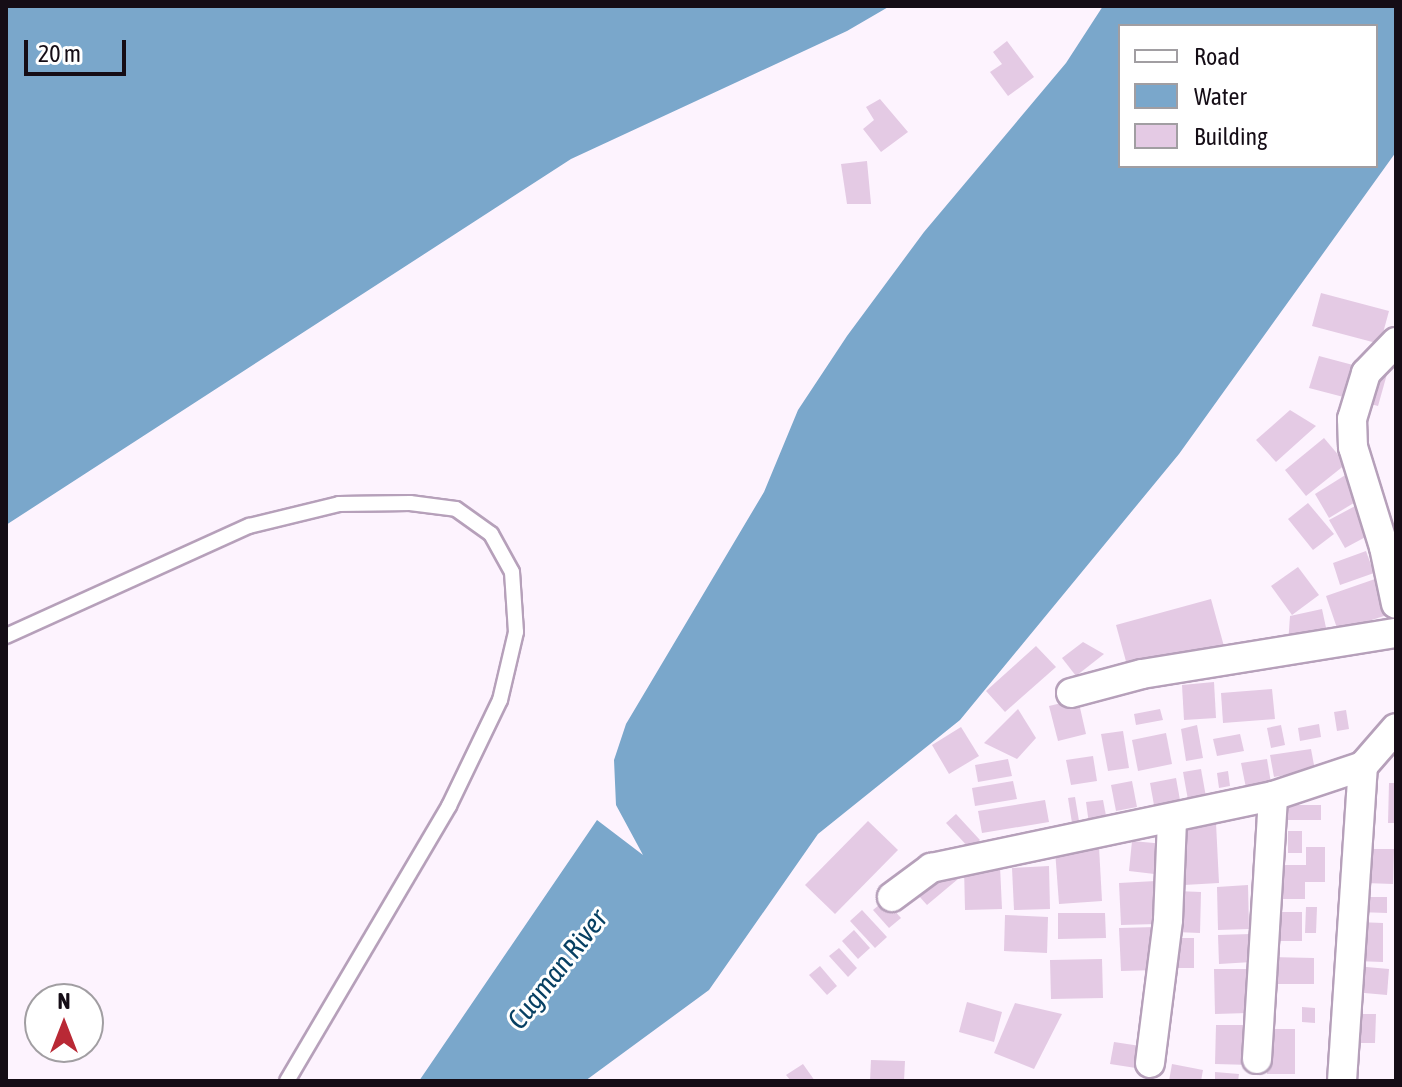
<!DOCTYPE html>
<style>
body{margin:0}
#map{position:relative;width:1402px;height:1087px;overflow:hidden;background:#fdf3fe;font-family:"Asap Condensed",sans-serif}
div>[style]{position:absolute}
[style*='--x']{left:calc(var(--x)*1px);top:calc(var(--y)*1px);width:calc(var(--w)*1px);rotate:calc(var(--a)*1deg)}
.water>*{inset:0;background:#7aa7cb}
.building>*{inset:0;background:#e4cae4}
.roads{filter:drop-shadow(2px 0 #b6a0ba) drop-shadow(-2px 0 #b6a0ba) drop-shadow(0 2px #b6a0ba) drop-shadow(0 -2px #b6a0ba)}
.lane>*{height:14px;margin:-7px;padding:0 7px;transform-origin:7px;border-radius:7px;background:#fff}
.street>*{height:28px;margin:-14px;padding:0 14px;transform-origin:14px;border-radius:14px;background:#fff}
span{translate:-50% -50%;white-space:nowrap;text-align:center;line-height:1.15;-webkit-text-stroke:6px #fff;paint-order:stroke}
.water-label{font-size:28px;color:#074063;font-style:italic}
.frame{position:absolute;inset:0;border:8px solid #150d16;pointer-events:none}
.legend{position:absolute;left:1118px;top:24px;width:260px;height:144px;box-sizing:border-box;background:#fff;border:2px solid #a19ea2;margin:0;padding:10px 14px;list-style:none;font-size:24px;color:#150d16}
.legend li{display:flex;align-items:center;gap:16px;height:40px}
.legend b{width:40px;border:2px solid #a19ea2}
.north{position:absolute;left:24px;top:983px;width:80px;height:80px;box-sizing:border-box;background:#fff;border:2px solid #a19ea2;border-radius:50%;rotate:0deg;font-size:22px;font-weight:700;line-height:32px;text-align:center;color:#150d16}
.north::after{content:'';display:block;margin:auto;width:28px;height:36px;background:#b92935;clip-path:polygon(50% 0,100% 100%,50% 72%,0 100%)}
.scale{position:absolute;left:24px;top:40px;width:102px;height:36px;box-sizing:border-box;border:4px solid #150d16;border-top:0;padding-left:10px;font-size:24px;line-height:28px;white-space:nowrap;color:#150d16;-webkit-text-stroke:6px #fff;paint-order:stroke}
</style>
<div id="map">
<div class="water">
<i style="clip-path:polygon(6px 6px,890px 6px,847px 31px,571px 159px,6px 525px)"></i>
<i style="clip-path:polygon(evenodd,1103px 6px,1396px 6px,1396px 152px,1179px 454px,960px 720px,818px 834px,709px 990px,585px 1081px,419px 1081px,597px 820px,643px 855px,616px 805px,614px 760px,626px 724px,764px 492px,798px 410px,847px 336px,924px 232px,1066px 63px,1103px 6px,1120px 26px,1376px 26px,1376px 166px,1120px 166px,1120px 26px)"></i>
</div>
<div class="building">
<i style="clip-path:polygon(1007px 41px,1034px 77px,1008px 96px,990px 72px,1002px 64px,993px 52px)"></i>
<i style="clip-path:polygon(880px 99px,908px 132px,881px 152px,863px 129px,874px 120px,866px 107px)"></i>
<i style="clip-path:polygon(867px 161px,871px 204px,847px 204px,841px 164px)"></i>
<i style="clip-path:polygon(1321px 293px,1389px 311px,1380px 344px,1312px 326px)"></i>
<i style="clip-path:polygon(1319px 356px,1387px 374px,1378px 406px,1309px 388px)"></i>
<i style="clip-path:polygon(1290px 410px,1316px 426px,1276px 462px,1256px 440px)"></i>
<i style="clip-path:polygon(1324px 438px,1346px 464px,1306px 496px,1285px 470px)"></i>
<i style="clip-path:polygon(1347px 474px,1362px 498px,1329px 518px,1315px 494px)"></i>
<i style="clip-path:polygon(1308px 503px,1334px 534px,1313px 550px,1288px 519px)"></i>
<i style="clip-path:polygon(1357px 505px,1373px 533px,1345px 548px,1329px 520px)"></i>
<i style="clip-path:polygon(1366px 551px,1374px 573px,1340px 585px,1333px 563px)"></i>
<i style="clip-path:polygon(1298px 567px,1319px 595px,1292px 615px,1271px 586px)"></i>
<i style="clip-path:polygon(1375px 579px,1387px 615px,1338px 631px,1326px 596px)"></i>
<i style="clip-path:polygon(1211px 599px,1225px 650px,1130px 676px,1116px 625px)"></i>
<i style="clip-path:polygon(1322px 609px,1328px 637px,1288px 645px,1290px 616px)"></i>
<i style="clip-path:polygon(1083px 642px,1104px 654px,1076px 676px,1062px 658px)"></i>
<i style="clip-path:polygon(1036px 646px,1056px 667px,1005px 712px,986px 691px)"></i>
<i style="clip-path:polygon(1214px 682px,1216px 718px,1184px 720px,1182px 685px)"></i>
<i style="clip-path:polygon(1272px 689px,1275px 719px,1223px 723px,1221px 693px)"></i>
<i style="clip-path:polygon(1078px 699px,1086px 734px,1058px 741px,1049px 706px)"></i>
<i style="clip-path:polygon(1018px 709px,1036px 738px,1017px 759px,984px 743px)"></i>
<i style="clip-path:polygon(1160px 709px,1163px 720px,1136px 725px,1134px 714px)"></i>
<i style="clip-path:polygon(1346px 710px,1349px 729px,1337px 731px,1334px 712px)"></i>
<i style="clip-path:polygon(1319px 724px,1321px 737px,1300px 741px,1298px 728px)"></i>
<i style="clip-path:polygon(1197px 725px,1203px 758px,1186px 761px,1181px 729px)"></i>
<i style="clip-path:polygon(1281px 725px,1285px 745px,1271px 748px,1267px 728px)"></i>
<i style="clip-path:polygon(961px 727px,979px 756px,949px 774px,932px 745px)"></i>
<i style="clip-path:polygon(1123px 731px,1129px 768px,1108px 771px,1101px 734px)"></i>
<i style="clip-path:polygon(1166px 733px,1172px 764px,1138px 771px,1132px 740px)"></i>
<i style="clip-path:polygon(1240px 734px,1244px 751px,1217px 756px,1213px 739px)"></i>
<i style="clip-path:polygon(1311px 749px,1315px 770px,1274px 777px,1270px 755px)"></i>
<i style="clip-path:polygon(1093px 756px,1097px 781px,1071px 785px,1066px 760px)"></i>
<i style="clip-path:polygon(1008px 759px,1012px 776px,978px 782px,975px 765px)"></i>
<i style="clip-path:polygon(1267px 759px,1271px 783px,1246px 788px,1241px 763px)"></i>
<i style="clip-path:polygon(1201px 769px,1206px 797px,1188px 800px,1183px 772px)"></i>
<i style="clip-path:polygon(1228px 771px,1230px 786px,1219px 788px,1217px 773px)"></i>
<i style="clip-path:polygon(1176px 778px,1182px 811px,1156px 816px,1150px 783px)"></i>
<i style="clip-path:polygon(1013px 781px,1017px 799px,975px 806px,972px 788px)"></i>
<i style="clip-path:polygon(1132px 781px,1137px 807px,1116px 811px,1111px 785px)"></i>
<i style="clip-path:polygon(1389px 783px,1396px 783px,1396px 823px,1388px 823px)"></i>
<i style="clip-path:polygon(1075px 797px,1079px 821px,1072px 823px,1068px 798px)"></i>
<i style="clip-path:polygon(1045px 800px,1049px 822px,982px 833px,978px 811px)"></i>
<i style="clip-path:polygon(1103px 800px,1107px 821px,1089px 824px,1086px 802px)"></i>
<i style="clip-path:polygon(1285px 805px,1321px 805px,1321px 820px,1285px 820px)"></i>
<i style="clip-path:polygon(956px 814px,980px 840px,970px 849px,946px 823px)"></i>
<i style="clip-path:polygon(868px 821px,898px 850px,835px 914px,805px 885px)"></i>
<i style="clip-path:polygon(1216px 823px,1219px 883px,1184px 885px,1181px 824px)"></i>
<i style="clip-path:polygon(1288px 831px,1302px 831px,1302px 853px,1288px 853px)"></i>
<i style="clip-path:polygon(1132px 841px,1165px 844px,1163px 875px,1129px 871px)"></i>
<i style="clip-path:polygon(1099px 847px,1102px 901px,1059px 904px,1055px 850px)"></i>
<i style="clip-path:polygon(1306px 847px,1325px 847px,1325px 882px,1305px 882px,1305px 899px,1271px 899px,1271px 865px,1306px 865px)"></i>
<i style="clip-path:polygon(1366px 849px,1394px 849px,1393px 884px,1365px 883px)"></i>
<i style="clip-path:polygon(1000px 866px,1002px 909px,965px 910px,964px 867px)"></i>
<i style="clip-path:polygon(1049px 866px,1050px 909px,1014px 910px,1012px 868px)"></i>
<i style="clip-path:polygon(949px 869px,958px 879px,927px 905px,918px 895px)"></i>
<i style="clip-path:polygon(1156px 881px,1157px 924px,1121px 925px,1119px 883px)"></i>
<i style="clip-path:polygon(1248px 885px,1249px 929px,1218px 930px,1217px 887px)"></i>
<i style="clip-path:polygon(1176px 891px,1201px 892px,1200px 933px,1175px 932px)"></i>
<i style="clip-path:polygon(1358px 897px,1387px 897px,1387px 913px,1358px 912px)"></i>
<i style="clip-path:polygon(885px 900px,901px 918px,889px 928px,873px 910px)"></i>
<i style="clip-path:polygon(1306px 907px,1317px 907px,1316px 933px,1305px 933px)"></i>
<i style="clip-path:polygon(862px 910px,887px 937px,875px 948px,850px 921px)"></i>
<i style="clip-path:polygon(1271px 912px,1302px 912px,1302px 941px,1271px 941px)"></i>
<i style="clip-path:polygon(1058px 913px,1105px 913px,1106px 938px,1058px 939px)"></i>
<i style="clip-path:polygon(1005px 915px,1048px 917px,1047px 953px,1004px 951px)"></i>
<i style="clip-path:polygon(1357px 922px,1383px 923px,1383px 962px,1356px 961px)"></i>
<i style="clip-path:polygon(1155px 927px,1157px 970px,1121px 971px,1119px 928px)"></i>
<i style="clip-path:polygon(854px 930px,870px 948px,858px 959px,842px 941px)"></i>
<i style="clip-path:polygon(1251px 934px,1252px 962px,1219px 964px,1218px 935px)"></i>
<i style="clip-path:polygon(1169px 938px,1194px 938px,1194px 968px,1169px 968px)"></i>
<i style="clip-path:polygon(839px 948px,857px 968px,848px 977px,829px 956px)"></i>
<i style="clip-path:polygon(1264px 957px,1314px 958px,1314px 984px,1264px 984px)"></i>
<i style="clip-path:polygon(1102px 959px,1103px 998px,1051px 999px,1050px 960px)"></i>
<i style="clip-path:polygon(820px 966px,837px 986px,827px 995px,809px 975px)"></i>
<i style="clip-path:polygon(1355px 966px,1389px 969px,1387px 995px,1353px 992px)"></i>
<i style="clip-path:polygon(1214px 969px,1246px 969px,1248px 1013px,1215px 1014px)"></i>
<i style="clip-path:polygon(967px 1002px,1002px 1012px,994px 1042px,959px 1032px)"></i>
<i style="clip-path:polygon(1015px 1003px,1062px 1014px,1034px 1069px,994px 1053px)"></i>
<i style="clip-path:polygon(1302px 1007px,1315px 1008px,1315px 1023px,1302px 1022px)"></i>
<i style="clip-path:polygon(1352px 1014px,1376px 1014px,1375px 1043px,1352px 1043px)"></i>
<i style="clip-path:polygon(1216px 1025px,1253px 1025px,1251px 1065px,1215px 1064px)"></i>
<i style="clip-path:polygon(1267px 1029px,1295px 1029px,1295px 1074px,1267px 1074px)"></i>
<i style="clip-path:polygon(1114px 1042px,1140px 1046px,1136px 1068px,1110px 1064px)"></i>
<i style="clip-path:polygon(871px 1060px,905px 1061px,904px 1081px,870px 1081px)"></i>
<i style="clip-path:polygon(803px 1064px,815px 1081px,791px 1081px,786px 1075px)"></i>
<i style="clip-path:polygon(1172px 1064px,1203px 1070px,1201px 1081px,1169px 1081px)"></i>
<i style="clip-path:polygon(1215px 1072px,1239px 1074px,1238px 1081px,1215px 1081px)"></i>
</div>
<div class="roads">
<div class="lane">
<i style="--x:6;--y:636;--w:267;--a:-24.4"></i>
<i style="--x:249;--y:526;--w:93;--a:-13.7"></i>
<i style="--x:339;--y:504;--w:71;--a:-0.8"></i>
<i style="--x:410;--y:503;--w:46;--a:7.4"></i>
<i style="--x:456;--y:509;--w:43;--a:35.5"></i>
<i style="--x:491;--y:534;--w:43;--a:61.1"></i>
<i style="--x:512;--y:572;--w:60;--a:86.2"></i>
<i style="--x:516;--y:632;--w:70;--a:103.2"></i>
<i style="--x:500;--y:700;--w:118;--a:115.7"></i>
<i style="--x:449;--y:806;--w:319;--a:120.5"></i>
</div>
<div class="street">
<i style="--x:1396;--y:342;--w:43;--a:134.1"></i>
<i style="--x:1366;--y:373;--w:48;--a:106.9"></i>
<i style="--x:1352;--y:419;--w:28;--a:88"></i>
<i style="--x:1353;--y:447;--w:105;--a:72.8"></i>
<i style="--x:1384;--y:547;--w:58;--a:78.1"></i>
<i style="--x:1071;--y:693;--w:73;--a:-15"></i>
<i style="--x:1142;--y:674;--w:257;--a:-9.2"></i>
<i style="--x:892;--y:897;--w:49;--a:-36.6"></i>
<i style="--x:931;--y:868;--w:349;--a:-11.9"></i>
<i style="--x:1273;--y:796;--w:95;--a:-18.4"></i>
<i style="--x:1363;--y:766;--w:50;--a:-49"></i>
<i style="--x:1257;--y:1059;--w:263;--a:-86.5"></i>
<i style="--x:1150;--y:1063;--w:144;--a:-82.8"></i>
<i style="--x:1168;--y:920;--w:100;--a:-87.7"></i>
<i style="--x:1342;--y:1081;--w:316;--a:-86.2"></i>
</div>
</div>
<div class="water-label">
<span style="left:557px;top:969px;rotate:-52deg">Cugman River</span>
</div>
<div class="frame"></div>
<ul class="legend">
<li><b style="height:10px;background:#fff"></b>Road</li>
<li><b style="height:22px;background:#7aa7cb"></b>Water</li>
<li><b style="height:22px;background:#e4cae4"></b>Building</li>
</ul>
<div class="north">N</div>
<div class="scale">20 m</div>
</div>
